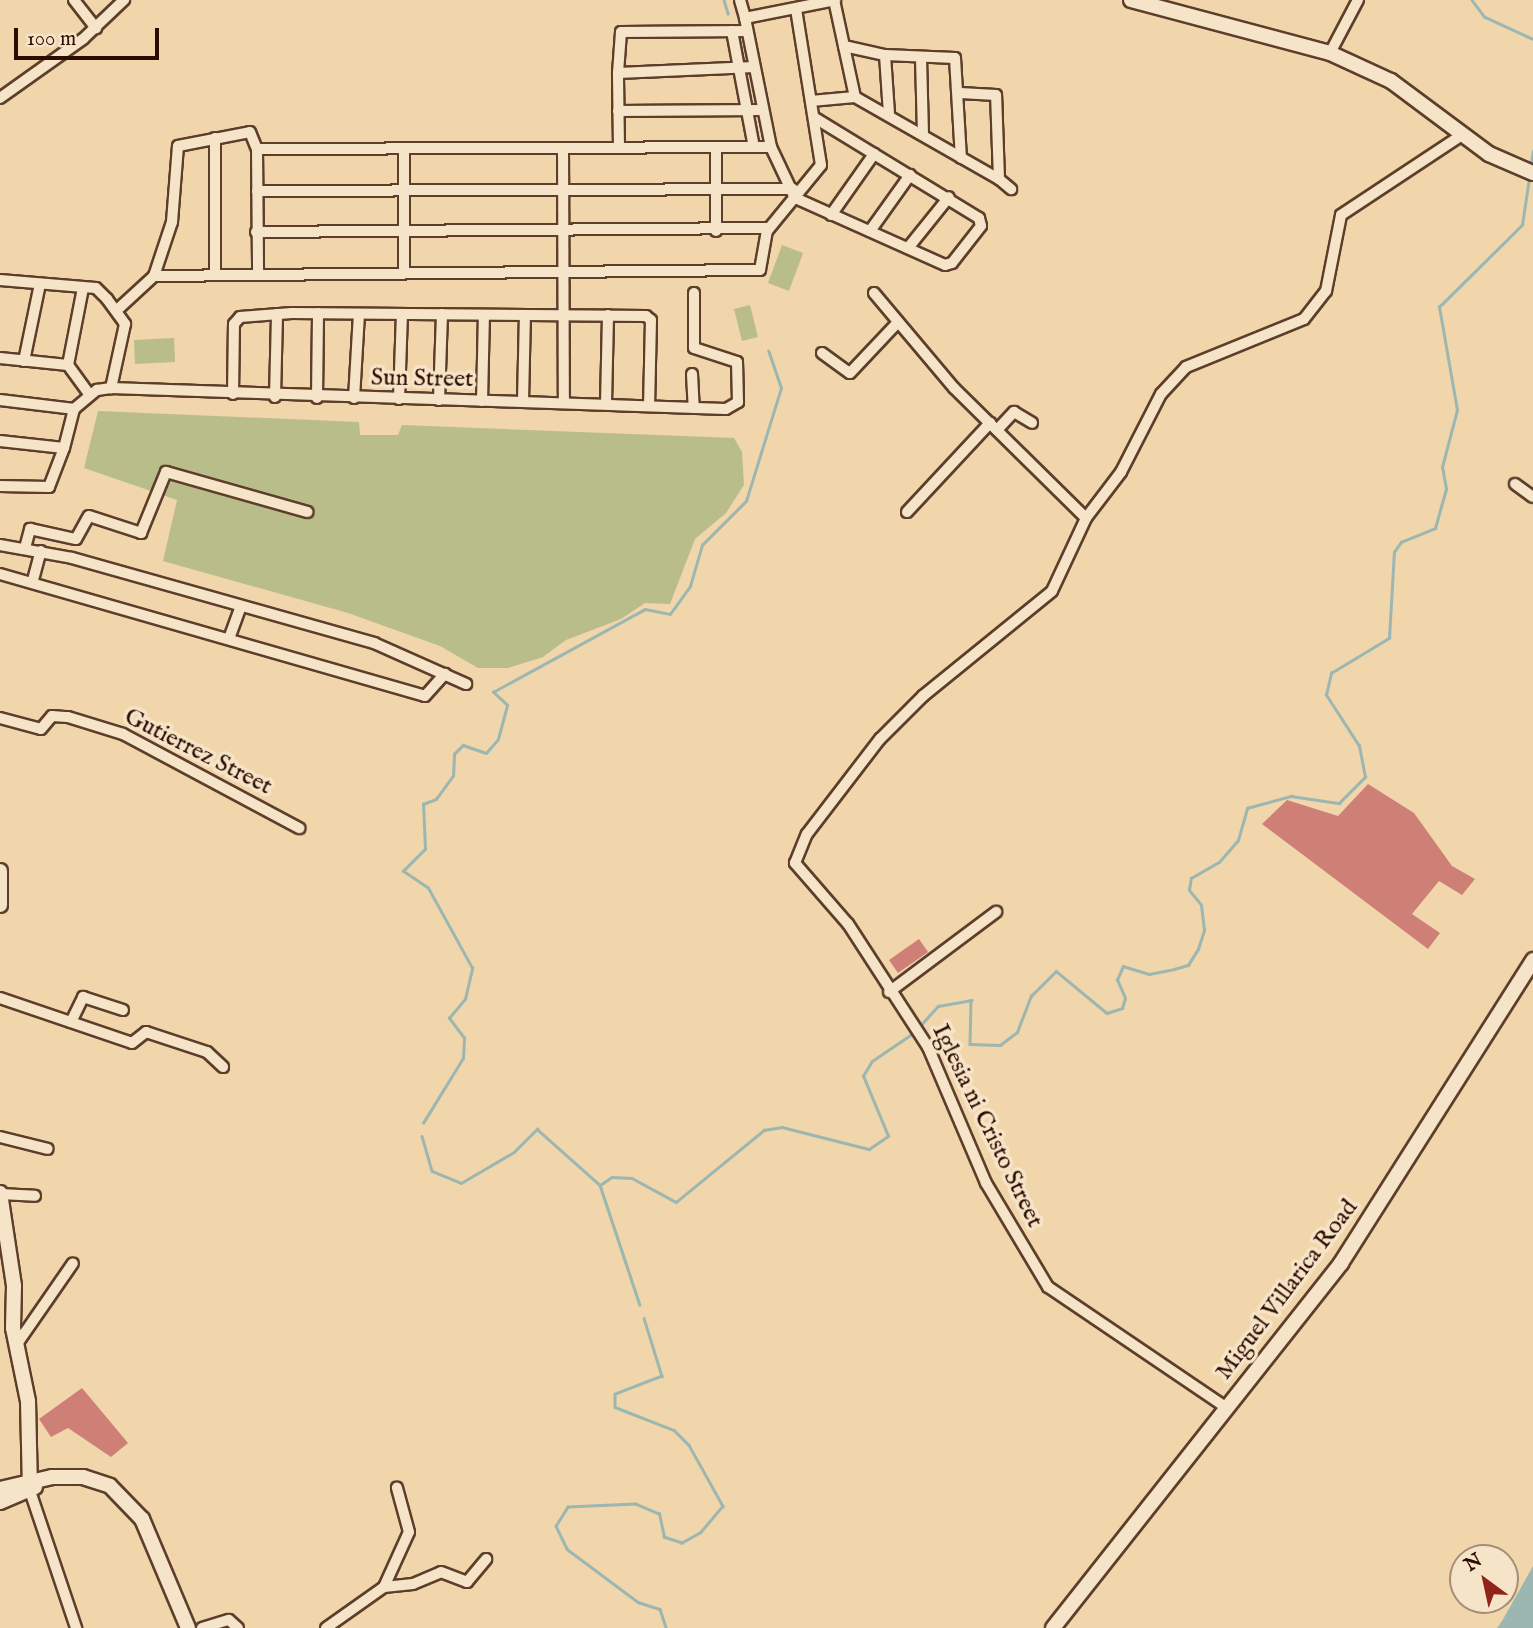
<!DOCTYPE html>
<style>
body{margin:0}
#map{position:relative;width:1533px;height:1628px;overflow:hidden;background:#f1d5ab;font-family:"IM FELL English",serif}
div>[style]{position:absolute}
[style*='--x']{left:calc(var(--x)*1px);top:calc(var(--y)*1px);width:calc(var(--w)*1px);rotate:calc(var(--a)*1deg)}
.green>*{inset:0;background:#b9bd89}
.water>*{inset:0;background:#9cb7b1}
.stream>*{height:2.5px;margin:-1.25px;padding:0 1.25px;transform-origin:1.25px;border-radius:1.25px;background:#9cb7b1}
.building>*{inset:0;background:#ce8076}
.roads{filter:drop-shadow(2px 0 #5c3e2b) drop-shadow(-2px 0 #5c3e2b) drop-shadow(0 2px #5c3e2b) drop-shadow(0 -2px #5c3e2b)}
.street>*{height:10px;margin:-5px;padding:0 5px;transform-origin:5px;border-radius:5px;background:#f6e4c8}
.secondary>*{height:14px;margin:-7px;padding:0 7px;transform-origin:7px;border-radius:7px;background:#f6e4c8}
span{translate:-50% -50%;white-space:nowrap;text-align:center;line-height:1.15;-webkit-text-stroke:7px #f6e4c8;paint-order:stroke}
.street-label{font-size:24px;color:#2a0c00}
.north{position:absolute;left:1449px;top:1544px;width:70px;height:70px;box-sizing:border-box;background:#f6e4c8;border:2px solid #a48e78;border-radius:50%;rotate:327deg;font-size:19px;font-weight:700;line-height:28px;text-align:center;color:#2a0c00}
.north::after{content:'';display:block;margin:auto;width:24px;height:32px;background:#8f2418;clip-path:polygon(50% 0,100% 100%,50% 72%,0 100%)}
.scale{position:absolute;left:14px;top:28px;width:145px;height:32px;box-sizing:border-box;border:4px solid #2a0c00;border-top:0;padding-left:9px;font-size:21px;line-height:24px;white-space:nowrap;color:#2a0c00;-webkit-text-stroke:5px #f6e4c8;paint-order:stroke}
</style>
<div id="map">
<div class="green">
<i style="clip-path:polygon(782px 245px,803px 253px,789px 291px,768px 283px)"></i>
<i style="clip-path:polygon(750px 305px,758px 337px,742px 341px,734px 309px)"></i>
<i style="clip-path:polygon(174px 338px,175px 362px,135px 364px,134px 340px)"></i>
<i style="clip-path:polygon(98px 411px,359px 422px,360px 435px,398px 435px,402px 425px,734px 438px,742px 452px,744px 485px,726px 513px,695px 539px,670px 604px,645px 603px,621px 619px,566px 640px,543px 657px,508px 668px,478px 668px,440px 646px,348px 613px,163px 561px,177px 500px,84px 468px)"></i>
</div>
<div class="water">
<i style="clip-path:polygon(1533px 1566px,1533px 1628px,1497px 1628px,1502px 1621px)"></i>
</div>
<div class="stream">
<i style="--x:724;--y:0;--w:14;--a:73"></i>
<i style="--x:1472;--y:0;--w:21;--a:53"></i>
<i style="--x:1485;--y:17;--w:53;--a:24.6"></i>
<i style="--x:1530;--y:168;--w:17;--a:-80"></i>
<i style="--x:919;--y:1027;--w:28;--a:-48"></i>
<i style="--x:938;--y:1006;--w:34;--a:-10"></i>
<i style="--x:971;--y:1000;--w:44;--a:91.3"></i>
<i style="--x:970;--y:1044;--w:30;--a:2"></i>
<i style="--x:1000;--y:1045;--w:21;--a:-37"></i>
<i style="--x:1017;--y:1032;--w:39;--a:-69"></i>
<i style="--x:1031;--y:996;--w:35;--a:-45"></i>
<i style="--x:1056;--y:971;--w:66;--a:39.5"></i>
<i style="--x:1107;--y:1013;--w:16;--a:-18"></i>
<i style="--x:1122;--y:1008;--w:10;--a:-73"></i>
<i style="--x:1125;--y:998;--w:20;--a:-114"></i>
<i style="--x:1117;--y:980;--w:15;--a:-67"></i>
<i style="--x:1123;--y:966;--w:27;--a:17"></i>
<i style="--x:1149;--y:974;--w:25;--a:-11"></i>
<i style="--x:1174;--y:969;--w:15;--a:-16"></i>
<i style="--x:1188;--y:965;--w:19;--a:-58"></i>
<i style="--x:1198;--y:949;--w:20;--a:-72"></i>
<i style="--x:1204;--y:930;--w:25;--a:-97"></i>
<i style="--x:1201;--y:905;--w:19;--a:-129"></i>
<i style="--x:1189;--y:890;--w:12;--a:-81"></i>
<i style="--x:1191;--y:878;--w:32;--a:-30"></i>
<i style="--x:1219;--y:862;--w:29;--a:-49"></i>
<i style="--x:1238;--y:840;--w:33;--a:-74"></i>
<i style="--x:1247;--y:808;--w:46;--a:-15.3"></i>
<i style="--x:1291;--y:796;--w:49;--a:8.3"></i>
<i style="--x:1339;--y:803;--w:37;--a:-45"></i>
<i style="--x:1365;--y:777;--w:32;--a:-101"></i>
<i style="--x:1359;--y:746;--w:61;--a:-122.9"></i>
<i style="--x:1326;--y:695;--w:23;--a:-77"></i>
<i style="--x:1331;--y:673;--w:68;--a:-31.1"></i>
<i style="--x:1389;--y:638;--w:86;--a:-86.7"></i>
<i style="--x:1394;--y:552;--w:12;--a:-55"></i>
<i style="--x:1401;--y:542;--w:37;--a:-22"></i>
<i style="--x:1435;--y:528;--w:41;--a:-74.2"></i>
<i style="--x:1446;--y:489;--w:22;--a:-100"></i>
<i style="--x:1442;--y:467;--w:59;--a:-75.3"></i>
<i style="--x:1457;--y:410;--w:105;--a:-99.9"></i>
<i style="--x:1439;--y:307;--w:117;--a:-44.7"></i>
<i style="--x:1522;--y:225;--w:48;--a:-81.5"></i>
<i style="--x:423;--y:1123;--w:76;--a:-58.4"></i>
<i style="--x:463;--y:1058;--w:20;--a:-87"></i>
<i style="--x:464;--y:1038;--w:25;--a:-127"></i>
<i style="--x:449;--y:1018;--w:25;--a:-50"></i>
<i style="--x:465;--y:999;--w:32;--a:-77"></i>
<i style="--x:472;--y:968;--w:91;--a:-118.8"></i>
<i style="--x:428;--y:888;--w:30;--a:-146"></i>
<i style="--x:403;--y:871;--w:31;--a:-45"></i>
<i style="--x:425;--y:849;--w:45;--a:-92.5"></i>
<i style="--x:423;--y:804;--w:14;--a:-21"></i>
<i style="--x:436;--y:799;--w:29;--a:-54"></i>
<i style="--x:453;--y:776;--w:22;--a:-87"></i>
<i style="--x:454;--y:754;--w:13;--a:-45"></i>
<i style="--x:463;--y:745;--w:24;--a:19"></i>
<i style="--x:486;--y:753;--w:18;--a:-49"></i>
<i style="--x:498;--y:739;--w:35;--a:-75"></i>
<i style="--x:507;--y:705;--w:19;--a:-137"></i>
<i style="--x:493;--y:692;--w:173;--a:-28.6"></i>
<i style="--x:645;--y:609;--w:25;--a:11"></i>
<i style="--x:670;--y:614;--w:34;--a:-54"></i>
<i style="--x:690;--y:586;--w:43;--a:-73.7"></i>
<i style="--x:702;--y:545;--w:62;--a:-45"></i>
<i style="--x:746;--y:501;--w:118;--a:-72.8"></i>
<i style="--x:781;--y:388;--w:39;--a:-109"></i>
<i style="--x:422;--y:1136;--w:36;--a:74"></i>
<i style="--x:432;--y:1171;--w:31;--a:22"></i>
<i style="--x:461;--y:1183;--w:61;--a:-30.3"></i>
<i style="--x:514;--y:1152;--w:33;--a:-45"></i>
<i style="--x:537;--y:1129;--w:84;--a:41.6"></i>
<i style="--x:600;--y:1185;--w:14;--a:-34"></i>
<i style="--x:612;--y:1177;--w:20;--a:3"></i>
<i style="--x:632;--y:1178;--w:50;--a:28.6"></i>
<i style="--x:676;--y:1202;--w:114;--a:-39.3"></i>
<i style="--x:764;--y:1130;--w:18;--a:-9"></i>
<i style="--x:782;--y:1127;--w:90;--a:14.2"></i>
<i style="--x:869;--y:1149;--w:23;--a:-34"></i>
<i style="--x:888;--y:1136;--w:65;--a:-112.6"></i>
<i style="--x:863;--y:1076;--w:17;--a:-59"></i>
<i style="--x:872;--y:1061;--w:52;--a:-34"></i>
<i style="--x:600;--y:1185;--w:126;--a:71.6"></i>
<i style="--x:644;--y:1318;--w:61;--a:72.8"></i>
<i style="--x:662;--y:1376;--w:50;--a:159"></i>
<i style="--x:615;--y:1394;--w:13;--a:90"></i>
<i style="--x:615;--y:1407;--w:63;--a:21.3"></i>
<i style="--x:674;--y:1430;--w:21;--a:45"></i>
<i style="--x:689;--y:1445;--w:70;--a:60.9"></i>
<i style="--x:723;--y:1506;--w:35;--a:130"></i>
<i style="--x:700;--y:1533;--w:21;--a:151"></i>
<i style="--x:682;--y:1543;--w:19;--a:-162"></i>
<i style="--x:664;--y:1537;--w:24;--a:-102"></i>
<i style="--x:659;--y:1514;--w:25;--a:-157"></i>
<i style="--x:636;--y:1504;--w:68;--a:177.5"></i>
<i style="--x:568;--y:1507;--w:22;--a:122"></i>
<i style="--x:556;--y:1526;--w:25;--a:64"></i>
<i style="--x:567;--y:1549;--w:89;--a:36.7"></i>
<i style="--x:638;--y:1602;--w:23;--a:18"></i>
<i style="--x:660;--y:1609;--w:20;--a:72"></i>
</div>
<div class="building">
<i style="clip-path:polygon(1368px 784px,1414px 813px,1452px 866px,1475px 879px,1462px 895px,1439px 881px,1412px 914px,1440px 933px,1428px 949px,1262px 824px,1287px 800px,1338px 816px)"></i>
<i style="clip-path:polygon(919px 939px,928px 952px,898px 973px,889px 960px)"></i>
<i style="clip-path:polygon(82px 1388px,128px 1443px,111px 1457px,68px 1428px,51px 1437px,39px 1419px)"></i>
</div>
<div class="roads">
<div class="street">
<i style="--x:74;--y:0;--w:36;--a:52"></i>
<i style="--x:740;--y:0;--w:19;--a:74"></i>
<i style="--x:834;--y:0;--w:99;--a:77.8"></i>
<i style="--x:732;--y:31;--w:118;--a:79.3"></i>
<i style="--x:844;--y:46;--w:42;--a:12.4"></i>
<i style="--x:885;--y:55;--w:70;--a:2.5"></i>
<i style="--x:955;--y:58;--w:100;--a:86.6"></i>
<i style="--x:1330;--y:53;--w:60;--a:-62.2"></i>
<i style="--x:885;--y:55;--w:58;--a:86.1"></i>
<i style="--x:921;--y:58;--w:77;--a:88.5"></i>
<i style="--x:618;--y:73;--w:41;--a:-85.8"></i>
<i style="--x:621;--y:32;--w:126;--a:-0.5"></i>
<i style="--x:0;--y:98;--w:102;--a:-35.4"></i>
<i style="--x:83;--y:39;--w:57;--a:-43.6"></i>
<i style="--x:811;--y:101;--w:44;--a:-5.2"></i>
<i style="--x:855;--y:97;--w:166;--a:29.7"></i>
<i style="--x:999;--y:179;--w:84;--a:-92"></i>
<i style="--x:996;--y:95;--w:36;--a:-177"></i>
<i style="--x:618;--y:111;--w:145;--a:-0.4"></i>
<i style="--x:815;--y:118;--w:192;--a:31.4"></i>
<i style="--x:979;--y:218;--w:8;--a:76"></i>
<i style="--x:981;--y:226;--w:47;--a:128.1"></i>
<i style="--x:952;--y:263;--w:7;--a:164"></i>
<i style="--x:945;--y:265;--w:164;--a:-155.9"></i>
<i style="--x:795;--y:198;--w:56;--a:-115.2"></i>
<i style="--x:771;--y:147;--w:132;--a:-101.4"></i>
<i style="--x:745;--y:18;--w:92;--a:-11.3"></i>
<i style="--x:563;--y:148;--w:255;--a:89.8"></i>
<i style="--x:619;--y:148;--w:75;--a:-90.8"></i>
<i style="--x:618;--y:73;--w:136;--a:-2.5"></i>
<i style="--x:257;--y:149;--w:514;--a:-0.22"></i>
<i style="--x:999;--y:179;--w:16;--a:40"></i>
<i style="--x:257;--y:191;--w:536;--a:-0.21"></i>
<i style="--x:831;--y:215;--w:75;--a:-54.8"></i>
<i style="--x:716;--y:231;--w:81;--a:-90"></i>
<i style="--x:870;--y:231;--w:69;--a:-54.5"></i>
<i style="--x:256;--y:232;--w:513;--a:-0.45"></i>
<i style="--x:908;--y:248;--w:65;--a:-51.2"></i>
<i style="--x:404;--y:271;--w:122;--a:-90"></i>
<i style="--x:215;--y:275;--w:137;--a:-90"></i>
<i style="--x:154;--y:276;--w:57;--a:-71.6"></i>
<i style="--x:172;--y:222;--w:76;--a:-85.5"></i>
<i style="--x:178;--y:146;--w:73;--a:-11"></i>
<i style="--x:250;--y:132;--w:18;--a:68"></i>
<i style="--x:257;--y:149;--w:122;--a:89.5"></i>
<i style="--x:0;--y:280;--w:96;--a:4.8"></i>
<i style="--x:96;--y:288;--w:16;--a:45"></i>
<i style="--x:107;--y:299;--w:31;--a:54"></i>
<i style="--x:125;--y:324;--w:66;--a:102.3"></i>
<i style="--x:874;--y:293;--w:124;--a:49.9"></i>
<i style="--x:954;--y:388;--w:185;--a:44.6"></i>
<i style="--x:117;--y:310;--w:50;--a:-42.6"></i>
<i style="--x:154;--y:276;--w:606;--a:-0.57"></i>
<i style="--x:760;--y:270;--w:40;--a:-80"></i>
<i style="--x:767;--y:231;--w:85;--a:-50.7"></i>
<i style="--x:821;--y:165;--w:158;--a:-99.1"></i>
<i style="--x:822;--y:353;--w:34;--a:36"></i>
<i style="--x:850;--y:373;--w:70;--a:-46.7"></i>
<i style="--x:0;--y:358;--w:68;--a:5.9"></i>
<i style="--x:68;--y:365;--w:36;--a:54"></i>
<i style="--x:24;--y:361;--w:79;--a:-78.3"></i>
<i style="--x:68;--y:365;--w:78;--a:-79"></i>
<i style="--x:692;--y:374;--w:34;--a:87"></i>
<i style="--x:233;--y:394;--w:70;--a:-89.2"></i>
<i style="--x:234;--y:324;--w:9;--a:-49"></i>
<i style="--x:240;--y:317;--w:52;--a:-4.4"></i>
<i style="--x:292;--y:313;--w:354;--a:0.5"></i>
<i style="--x:646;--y:316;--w:6;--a:39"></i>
<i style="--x:651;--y:320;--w:86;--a:91.3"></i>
<i style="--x:275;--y:397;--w:83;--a:-88.6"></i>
<i style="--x:317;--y:398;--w:85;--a:-89.3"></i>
<i style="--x:354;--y:398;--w:84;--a:-86.6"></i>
<i style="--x:399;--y:399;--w:85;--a:-88"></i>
<i style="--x:0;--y:400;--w:75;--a:6.9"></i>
<i style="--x:439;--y:400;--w:86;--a:-88"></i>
<i style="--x:482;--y:401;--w:86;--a:-88.7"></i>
<i style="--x:523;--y:401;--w:86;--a:-88.7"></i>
<i style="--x:606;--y:404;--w:89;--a:-88.7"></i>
<i style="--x:997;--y:430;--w:25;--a:-47"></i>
<i style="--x:1014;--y:412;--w:21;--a:31"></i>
<i style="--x:0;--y:441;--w:64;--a:6.2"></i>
<i style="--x:64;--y:448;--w:40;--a:-75.6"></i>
<i style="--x:74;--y:409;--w:30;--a:-40"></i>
<i style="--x:97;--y:390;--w:14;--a:-8"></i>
<i style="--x:111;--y:388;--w:615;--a:1.96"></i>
<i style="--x:726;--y:409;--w:14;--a:-30"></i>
<i style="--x:738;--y:402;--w:40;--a:-91.4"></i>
<i style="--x:737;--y:362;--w:45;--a:-162"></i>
<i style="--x:694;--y:348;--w:55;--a:-90"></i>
<i style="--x:1515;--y:484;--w:22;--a:36"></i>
<i style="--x:0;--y:486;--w:49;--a:1.2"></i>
<i style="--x:49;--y:487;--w:42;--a:-69"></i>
<i style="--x:907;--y:512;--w:122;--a:-47"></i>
<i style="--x:0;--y:545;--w:73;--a:10.2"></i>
<i style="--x:72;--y:558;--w:314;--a:15.7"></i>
<i style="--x:374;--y:643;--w:101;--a:24"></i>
<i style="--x:25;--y:548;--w:20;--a:-75"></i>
<i style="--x:30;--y:529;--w:47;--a:12.3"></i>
<i style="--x:76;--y:539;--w:26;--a:-61"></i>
<i style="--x:89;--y:516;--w:55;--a:18.1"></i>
<i style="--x:141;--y:533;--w:66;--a:-67.7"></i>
<i style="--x:166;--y:472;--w:147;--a:15.8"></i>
<i style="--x:0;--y:574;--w:442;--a:16"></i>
<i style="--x:425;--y:696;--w:30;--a:-48"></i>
<i style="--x:33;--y:580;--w:30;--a:-75"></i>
<i style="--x:230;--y:636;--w:32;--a:-70"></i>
<i style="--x:0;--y:718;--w:42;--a:15"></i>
<i style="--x:41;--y:729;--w:17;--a:-50"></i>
<i style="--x:52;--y:716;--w:16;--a:4"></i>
<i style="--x:68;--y:717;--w:58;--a:17.2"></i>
<i style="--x:123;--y:734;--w:200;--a:28.1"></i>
<i style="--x:889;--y:992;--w:134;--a:-36.8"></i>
<i style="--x:0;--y:998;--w:139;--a:18.8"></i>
<i style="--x:132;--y:1043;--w:18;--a:-38"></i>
<i style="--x:146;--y:1032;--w:64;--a:18.2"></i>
<i style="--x:207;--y:1052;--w:22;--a:43"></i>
<i style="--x:71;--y:1022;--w:28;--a:-64"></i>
<i style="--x:83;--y:997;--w:42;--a:18"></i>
<i style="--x:0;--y:1137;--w:49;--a:14"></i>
<i style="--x:0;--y:1194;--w:35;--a:3"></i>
<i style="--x:17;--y:1344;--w:98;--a:-55.3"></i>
<i style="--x:1227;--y:1408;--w:216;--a:-145.9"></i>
<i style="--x:1048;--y:1287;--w:121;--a:-120.8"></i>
<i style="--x:986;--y:1183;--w:148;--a:-113.1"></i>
<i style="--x:928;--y:1047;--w:147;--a:-123"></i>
<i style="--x:848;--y:924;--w:81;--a:-131"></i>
<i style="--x:795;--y:863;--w:31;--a:-68"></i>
<i style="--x:807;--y:834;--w:120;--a:-52.5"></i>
<i style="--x:880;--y:739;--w:61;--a:-45"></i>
<i style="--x:923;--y:696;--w:166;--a:-39.1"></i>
<i style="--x:1052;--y:591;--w:81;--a:-65"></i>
<i style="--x:1086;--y:518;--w:58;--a:-52.7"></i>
<i style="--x:1121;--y:472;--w:88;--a:-62.9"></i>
<i style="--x:1161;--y:394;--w:37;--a:-47"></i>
<i style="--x:1186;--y:367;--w:127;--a:-22.1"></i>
<i style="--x:1304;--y:319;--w:36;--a:-52"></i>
<i style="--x:1326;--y:291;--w:77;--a:-78.8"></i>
<i style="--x:1341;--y:215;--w:145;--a:-33.5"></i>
<i style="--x:30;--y:1491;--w:145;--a:71.4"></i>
<i style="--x:384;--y:1587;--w:60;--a:-65.6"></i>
<i style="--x:409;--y:1532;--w:46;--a:-105.3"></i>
<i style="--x:202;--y:1628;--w:28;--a:-17"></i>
<i style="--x:229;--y:1620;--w:12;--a:42"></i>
<i style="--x:326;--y:1628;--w:71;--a:-35.3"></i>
<i style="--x:384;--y:1587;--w:29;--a:-6"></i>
<i style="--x:413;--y:1584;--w:30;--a:-23"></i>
<i style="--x:441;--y:1572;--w:28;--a:21"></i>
<i style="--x:467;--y:1582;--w:30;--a:-50"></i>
</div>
<div class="secondary">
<i style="--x:1131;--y:0;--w:206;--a:14.9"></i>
<i style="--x:1330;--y:53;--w:67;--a:24.7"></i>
<i style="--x:1391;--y:81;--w:122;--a:36.7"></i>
<i style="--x:1489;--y:154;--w:48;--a:23.4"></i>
<i style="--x:0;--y:871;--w:34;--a:90"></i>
<i style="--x:0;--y:1193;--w:94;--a:81.4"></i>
<i style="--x:14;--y:1286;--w:42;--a:91.4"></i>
<i style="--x:13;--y:1328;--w:75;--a:78.4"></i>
<i style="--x:28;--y:1401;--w:90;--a:88.7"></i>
<i style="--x:0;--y:1489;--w:53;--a:-13"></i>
<i style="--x:52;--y:1477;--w:31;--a:0"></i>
<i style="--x:83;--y:1477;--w:28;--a:18"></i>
<i style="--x:110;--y:1486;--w:46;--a:45.9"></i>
<i style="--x:142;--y:1519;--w:118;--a:67.1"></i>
<i style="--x:0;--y:1502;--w:38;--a:-23"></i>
<i style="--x:1053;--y:1628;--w:465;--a:-51.7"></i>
<i style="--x:1341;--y:1263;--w:359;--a:-57.6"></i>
</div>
</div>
<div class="street-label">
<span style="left:422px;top:379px;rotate:1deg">Sun Street</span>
<span style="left:198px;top:752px;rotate:27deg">Gutierrez Street</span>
<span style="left:987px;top:1126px;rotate:64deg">Iglesia ni Cristo Street</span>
<span style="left:1287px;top:1290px;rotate:-53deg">Miguel Villarica Road</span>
</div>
<div class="north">N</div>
<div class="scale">100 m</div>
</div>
